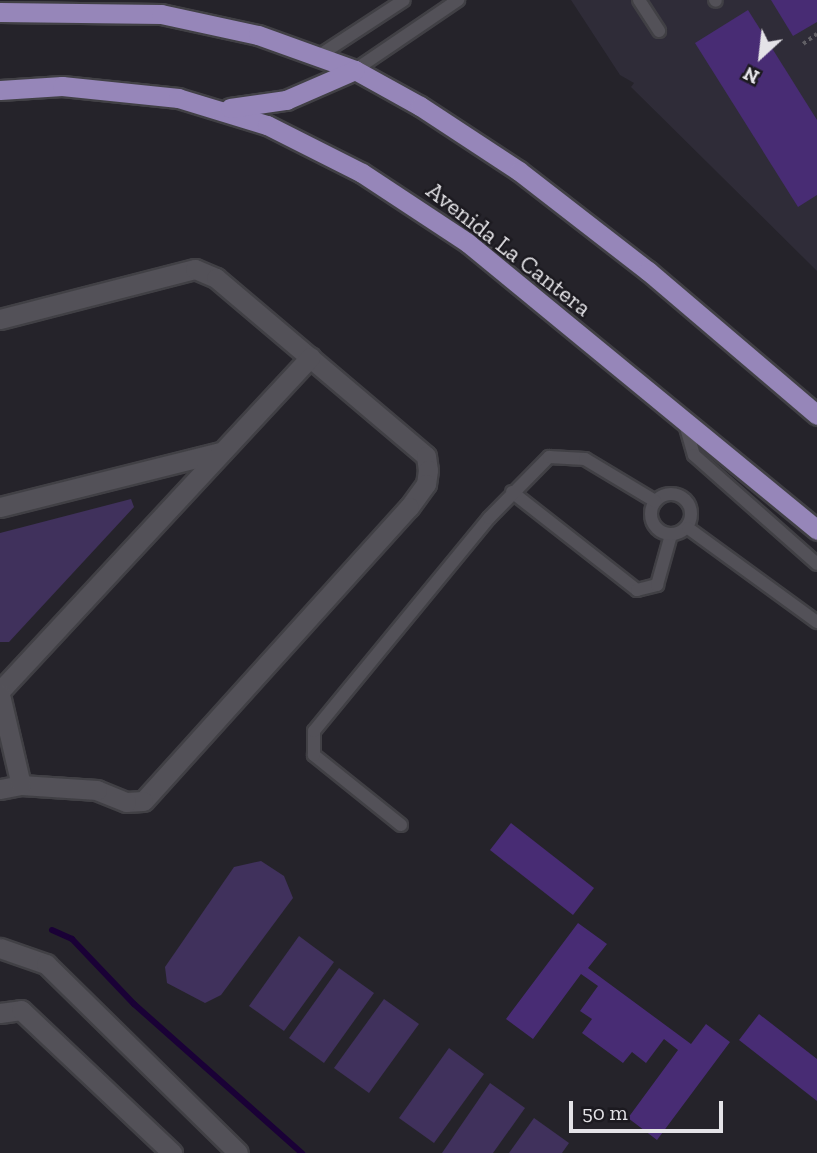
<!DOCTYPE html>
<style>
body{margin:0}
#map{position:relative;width:817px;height:1153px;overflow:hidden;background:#25232a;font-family:"Zilla Slab",serif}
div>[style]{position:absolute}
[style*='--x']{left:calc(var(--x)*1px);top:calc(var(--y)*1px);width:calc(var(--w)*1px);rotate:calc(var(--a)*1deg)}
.built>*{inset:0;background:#2f2c38}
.green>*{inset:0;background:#40315c}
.stream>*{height:6px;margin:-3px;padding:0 3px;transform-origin:3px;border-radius:3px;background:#1a0136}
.building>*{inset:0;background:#482c74}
.path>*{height:3.5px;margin-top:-1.75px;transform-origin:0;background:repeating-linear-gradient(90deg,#615f65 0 3.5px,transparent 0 7px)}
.roads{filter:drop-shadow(2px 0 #414045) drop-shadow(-2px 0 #414045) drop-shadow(0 2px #414045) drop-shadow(0 -2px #414045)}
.service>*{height:12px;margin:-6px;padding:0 6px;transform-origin:6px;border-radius:6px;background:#535158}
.service>.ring{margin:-6px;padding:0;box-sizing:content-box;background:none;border:12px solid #535158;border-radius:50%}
.minor>*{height:19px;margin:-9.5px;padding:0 9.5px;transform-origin:9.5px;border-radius:9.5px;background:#535158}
.primary>*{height:19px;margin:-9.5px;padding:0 9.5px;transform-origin:9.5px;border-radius:9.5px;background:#9686b9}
span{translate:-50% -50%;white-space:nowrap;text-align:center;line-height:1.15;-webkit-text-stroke:5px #1c1a20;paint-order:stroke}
.street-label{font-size:24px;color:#e4e3e7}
.north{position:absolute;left:726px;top:21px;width:70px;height:70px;-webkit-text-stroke:5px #1c1a20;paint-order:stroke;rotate:207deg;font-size:19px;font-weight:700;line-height:28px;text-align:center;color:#e4e3e7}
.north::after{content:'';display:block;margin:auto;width:24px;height:32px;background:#e4e3e7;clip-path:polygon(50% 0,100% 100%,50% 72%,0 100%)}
.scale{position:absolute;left:569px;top:1101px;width:154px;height:32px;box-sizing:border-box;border:4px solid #e4e3e7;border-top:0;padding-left:9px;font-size:21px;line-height:24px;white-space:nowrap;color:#e4e3e7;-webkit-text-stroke:5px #1c1a20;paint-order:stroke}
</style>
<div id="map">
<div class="built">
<i style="clip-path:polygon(571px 0,817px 0,817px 271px,631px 87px,634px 83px,620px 75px)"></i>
</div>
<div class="green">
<i style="clip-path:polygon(131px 499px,134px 507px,9px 642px,0 642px,0 533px)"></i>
<i style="clip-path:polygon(261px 861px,284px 876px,293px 898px,221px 995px,205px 1003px,167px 983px,165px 967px,234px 867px)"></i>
<i style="clip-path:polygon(299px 936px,334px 962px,284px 1031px,249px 1006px)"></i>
<i style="clip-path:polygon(339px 968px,374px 993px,324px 1063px,289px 1038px)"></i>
<i style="clip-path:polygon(384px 999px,419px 1024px,369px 1093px,334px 1068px)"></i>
<i style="clip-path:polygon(449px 1048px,484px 1074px,434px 1143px,399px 1118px)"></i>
<i style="clip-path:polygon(490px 1083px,525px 1108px,493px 1153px,442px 1153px)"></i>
<i style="clip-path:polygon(534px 1118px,569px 1143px,562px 1153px,509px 1153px)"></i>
</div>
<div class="stream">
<i style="--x:52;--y:930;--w:22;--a:24"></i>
<i style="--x:72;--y:939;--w:90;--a:46.4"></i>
<i style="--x:134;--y:1004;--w:225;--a:41.6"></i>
</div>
<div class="building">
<i style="clip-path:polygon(771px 0,817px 0,817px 22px,793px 36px)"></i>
<i style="clip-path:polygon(748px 10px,817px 120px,817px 195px,798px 207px,695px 43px)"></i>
<i style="clip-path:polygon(511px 823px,594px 888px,573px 915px,490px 850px)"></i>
<i style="clip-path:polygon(578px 923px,607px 944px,588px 968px,691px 1044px,706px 1024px,730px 1042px,657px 1140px,628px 1118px,678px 1050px,664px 1039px,646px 1063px,632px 1052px,623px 1063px,582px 1033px,592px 1019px,580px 1011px,598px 986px,581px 974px,533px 1039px,506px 1019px)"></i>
<i style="clip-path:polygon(759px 1014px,817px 1059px,817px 1101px,739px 1040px)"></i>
</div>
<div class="path">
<i style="--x:803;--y:44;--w:17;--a:-36"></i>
</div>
<div class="roads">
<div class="service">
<i style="--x:639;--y:0;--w:37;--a:57"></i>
<i style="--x:715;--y:0;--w:1;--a:45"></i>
<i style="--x:320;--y:55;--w:100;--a:-33.2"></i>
<i style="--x:355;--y:70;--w:125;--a:-34.2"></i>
<i style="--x:685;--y:424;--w:32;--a:74"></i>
<i style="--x:694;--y:455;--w:164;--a:41.5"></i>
<i style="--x:512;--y:492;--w:159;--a:38.1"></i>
<i style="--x:637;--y:590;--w:21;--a:-14"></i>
<i style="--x:657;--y:585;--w:52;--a:-74.4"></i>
<i class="ring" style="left:651px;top:494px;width:28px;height:28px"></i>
<i style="--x:688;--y:528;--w:160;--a:36.1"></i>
<i style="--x:401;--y:825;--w:112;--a:-141.2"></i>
<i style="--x:314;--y:755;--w:24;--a:-90"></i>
<i style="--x:314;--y:731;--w:276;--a:-50.6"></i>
<i style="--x:489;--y:518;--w:86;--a:-45.5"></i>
<i style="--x:549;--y:457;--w:36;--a:3"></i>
<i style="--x:585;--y:459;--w:82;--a:31"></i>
</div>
<div class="minor">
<i style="--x:0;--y:319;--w:201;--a:-14.4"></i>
<i style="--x:195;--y:269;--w:23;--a:23"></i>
<i style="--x:216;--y:278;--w:275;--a:40.3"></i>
<i style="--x:426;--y:456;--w:14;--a:82"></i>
<i style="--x:428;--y:470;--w:14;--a:98"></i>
<i style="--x:426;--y:484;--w:29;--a:126"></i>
<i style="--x:409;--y:507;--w:396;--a:132.1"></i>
<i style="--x:143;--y:801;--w:17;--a:177"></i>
<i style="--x:126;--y:802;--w:31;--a:-158"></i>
<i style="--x:97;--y:790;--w:76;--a:-176.2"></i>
<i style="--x:21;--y:785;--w:21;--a:169"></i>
<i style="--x:0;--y:507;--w:228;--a:-14"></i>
<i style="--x:0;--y:691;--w:456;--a:-47.1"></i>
<i style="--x:0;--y:695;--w:92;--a:76.9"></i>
<i style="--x:0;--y:948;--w:49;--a:19.2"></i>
<i style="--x:46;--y:964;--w:269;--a:44.5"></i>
<i style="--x:0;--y:1013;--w:21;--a:-8"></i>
<i style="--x:21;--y:1010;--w:208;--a:43.4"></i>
</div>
<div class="primary">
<i style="--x:0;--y:12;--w:161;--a:0.7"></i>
<i style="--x:161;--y:14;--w:99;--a:12.2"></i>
<i style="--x:258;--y:35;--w:103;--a:19.8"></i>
<i style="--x:355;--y:70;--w:74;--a:29"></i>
<i style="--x:420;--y:106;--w:118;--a:33.3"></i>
<i style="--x:519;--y:171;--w:163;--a:37.8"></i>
<i style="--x:648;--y:271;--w:222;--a:40.4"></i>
<i style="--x:0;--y:90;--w:62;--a:-3.7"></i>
<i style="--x:62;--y:86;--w:117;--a:5.9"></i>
<i style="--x:178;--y:98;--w:93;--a:16.9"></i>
<i style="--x:267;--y:125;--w:106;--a:26.8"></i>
<i style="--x:362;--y:173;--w:127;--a:33.4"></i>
<i style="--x:468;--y:243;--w:452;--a:39.4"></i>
<i style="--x:230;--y:108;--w:57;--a:-8.1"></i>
<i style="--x:286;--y:100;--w:75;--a:-23.5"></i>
</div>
</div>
<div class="street-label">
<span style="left:509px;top:249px;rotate:38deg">Avenida La Cantera</span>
</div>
<div class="north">N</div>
<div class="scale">50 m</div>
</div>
